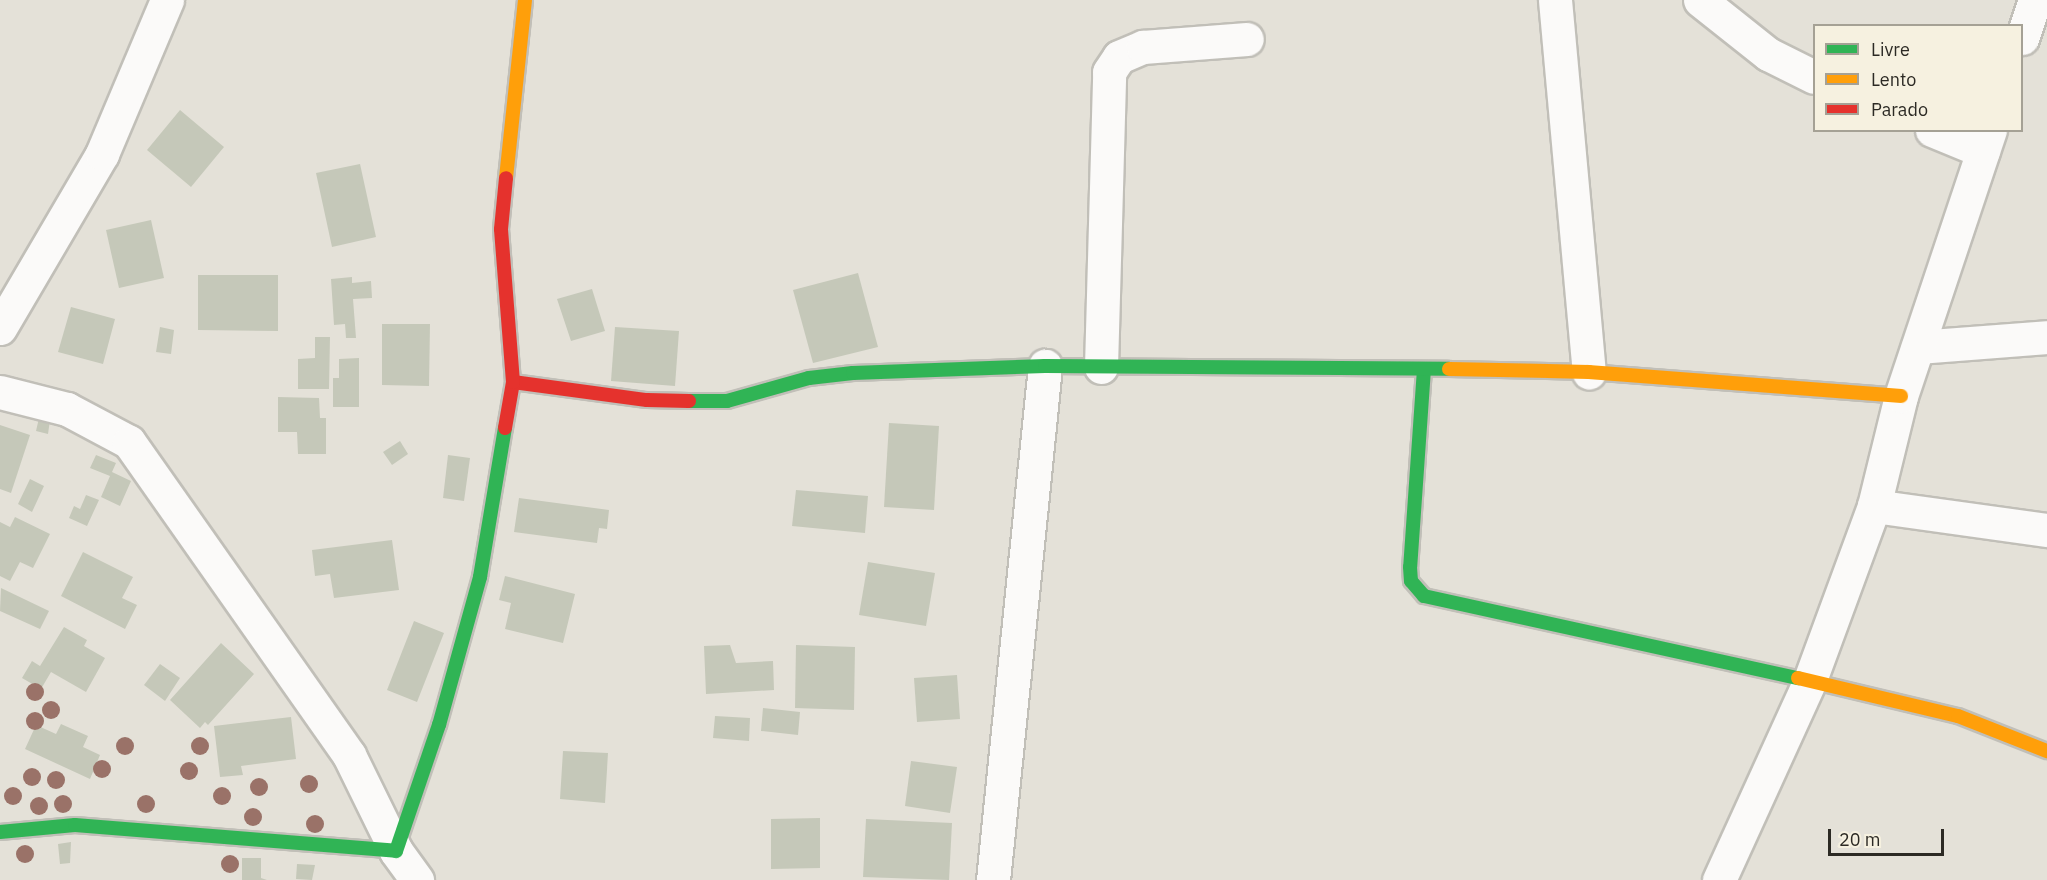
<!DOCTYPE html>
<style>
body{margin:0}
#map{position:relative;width:2047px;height:880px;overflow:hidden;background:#e4e1d8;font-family:"IBM Plex Sans",sans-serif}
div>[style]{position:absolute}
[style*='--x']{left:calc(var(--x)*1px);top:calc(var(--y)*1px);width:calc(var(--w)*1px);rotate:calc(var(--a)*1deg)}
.building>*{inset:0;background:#c5c8b9}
.roads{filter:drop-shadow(2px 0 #c1bfb8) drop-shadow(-2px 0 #c1bfb8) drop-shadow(0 2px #c1bfb8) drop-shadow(0 -2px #c1bfb8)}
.street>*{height:33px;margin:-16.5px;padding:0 16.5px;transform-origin:16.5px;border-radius:16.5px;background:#fbfaf9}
.fast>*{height:14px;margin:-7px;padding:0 7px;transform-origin:7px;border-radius:7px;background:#30b455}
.slow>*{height:14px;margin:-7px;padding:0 7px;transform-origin:7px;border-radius:7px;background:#ff9f0a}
.jam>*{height:14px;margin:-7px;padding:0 7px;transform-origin:7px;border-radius:7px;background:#e5322d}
.trees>*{width:18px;height:18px;margin:-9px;border-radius:50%;background:#9a7268}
span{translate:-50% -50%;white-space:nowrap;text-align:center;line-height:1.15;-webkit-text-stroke:4.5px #f6f1e0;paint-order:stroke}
.legend{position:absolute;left:1813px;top:24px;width:210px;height:108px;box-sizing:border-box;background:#f6f1e0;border:2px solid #a5a195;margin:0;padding:8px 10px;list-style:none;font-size:18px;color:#2c2a24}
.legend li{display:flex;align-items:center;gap:12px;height:30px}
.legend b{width:30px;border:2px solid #a5a195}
.scale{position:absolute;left:1828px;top:829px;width:116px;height:27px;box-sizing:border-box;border:3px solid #2c2a24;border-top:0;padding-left:8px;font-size:18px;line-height:21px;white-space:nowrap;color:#2c2a24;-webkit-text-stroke:4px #f6f1e0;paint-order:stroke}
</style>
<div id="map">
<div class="building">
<i style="clip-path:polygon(180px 110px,224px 147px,191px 187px,147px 150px)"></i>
<i style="clip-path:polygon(360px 164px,376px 237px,332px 247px,316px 173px)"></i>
<i style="clip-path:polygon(151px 220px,164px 278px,119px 288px,106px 230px)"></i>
<i style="clip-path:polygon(858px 273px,878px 347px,813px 363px,793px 290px)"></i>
<i style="clip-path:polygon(198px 275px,278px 275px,278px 331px,198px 330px)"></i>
<i style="clip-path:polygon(352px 277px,352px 283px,371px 281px,372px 298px,353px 299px,356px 338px,346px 338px,345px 324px,334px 325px,331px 279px)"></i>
<i style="clip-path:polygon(592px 289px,605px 331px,571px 341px,557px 299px)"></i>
<i style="clip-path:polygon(71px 307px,115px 319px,103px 364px,58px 352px)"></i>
<i style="clip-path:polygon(382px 324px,430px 324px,429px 386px,382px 385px)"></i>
<i style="clip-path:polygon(160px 327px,174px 330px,171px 354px,156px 352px)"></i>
<i style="clip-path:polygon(615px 327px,679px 331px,675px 386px,611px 381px)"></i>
<i style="clip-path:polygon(315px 337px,330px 337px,329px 389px,298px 389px,298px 359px,315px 358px)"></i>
<i style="clip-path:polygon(359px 358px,359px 407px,333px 407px,333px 378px,339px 378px,339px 359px)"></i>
<i style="clip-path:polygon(278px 397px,319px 398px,320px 418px,326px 418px,326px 454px,298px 454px,297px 432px,278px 432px)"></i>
<i style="clip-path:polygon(39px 418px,50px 420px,48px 434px,36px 431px)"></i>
<i style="clip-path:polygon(889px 423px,939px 426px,934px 510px,884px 507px)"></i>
<i style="clip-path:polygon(0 425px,30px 435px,11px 493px,0 489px)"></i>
<i style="clip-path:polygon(400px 441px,408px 454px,392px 465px,383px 452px)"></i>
<i style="clip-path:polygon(96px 455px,116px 463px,112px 472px,131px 481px,120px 506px,101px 497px,110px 476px,90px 468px)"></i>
<i style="clip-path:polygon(448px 455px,470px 458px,464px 501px,443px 498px)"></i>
<i style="clip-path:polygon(30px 479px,44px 486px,32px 512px,18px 504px)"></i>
<i style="clip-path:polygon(796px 490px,868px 496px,865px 533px,792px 526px)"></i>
<i style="clip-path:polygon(86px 495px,99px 500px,87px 526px,69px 518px,74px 506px,80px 509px)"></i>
<i style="clip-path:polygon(519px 498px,609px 510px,607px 529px,599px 528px,597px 543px,514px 532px)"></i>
<i style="clip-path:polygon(15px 517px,50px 534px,33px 568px,20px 562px,10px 581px,0 576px,0 522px,10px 527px)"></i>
<i style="clip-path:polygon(392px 540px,399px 590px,334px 598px,330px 574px,315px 576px,312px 550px)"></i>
<i style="clip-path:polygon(83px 552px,133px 577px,122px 598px,137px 605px,125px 629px,61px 596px)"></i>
<i style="clip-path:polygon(868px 562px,935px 573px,926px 626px,859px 615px)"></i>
<i style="clip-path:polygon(505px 576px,575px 594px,563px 643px,505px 629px,511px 603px,499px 600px)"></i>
<i style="clip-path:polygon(1px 588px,49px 611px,40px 629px,0 611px)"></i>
<i style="clip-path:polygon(414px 621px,444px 633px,417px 702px,387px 690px)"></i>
<i style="clip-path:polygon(64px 627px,87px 640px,84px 646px,105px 658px,86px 692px,51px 672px,41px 689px,22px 678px,32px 661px,40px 666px)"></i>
<i style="clip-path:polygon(221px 643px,254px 674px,208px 725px,205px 722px,200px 728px,170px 700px)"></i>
<i style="clip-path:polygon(730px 645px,736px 663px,773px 661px,774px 690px,706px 694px,704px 646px)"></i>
<i style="clip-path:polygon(796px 645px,855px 647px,854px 710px,795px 708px)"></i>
<i style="clip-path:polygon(160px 664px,180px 678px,165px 701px,144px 685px)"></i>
<i style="clip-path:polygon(957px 675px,960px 719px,917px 722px,914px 678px)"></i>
<i style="clip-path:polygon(763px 708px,800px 712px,798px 735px,761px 731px)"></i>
<i style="clip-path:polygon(715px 716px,750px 718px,749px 741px,713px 738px)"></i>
<i style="clip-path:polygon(291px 717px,296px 759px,241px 766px,243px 775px,220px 777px,214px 726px)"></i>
<i style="clip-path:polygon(61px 724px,88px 736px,83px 747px,100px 755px,90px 779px,25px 749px,36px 725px,56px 734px)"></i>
<i style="clip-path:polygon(563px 751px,608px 753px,605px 803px,560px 799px)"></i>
<i style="clip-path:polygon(911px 761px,957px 767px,950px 813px,905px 806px)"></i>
<i style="clip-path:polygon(820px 818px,820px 868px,771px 869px,771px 819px)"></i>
<i style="clip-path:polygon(866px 819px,952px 823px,949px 880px,863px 877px)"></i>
<i style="clip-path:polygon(71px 842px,70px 863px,60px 864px,58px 844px)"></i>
<i style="clip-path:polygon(242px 858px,261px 858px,261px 878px,267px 880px,242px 880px)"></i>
<i style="clip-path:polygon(297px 864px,315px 865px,312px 880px,296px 879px)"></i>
</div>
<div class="roads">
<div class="street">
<i style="--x:1555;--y:0;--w:374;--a:84.8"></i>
<i style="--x:1700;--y:0;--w:87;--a:38.5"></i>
<i style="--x:1768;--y:54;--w:51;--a:26.6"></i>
<i style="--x:2022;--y:38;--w:40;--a:-71.1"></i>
<i style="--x:1932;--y:130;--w:55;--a:22.4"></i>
<i style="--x:0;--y:328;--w:202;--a:-59.6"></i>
<i style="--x:102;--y:154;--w:167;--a:-67.1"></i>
<i style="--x:1918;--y:347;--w:129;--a:-4.4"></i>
<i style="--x:1101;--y:367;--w:295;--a:-88.4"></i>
<i style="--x:1109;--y:72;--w:18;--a:-56"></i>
<i style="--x:1119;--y:57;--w:26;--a:-23"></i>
<i style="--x:1143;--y:47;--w:104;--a:-4.4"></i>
<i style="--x:0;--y:392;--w:69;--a:14.2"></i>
<i style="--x:67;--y:409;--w:70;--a:28"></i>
<i style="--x:129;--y:442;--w:383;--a:54.9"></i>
<i style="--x:349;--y:755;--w:107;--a:63.9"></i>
<i style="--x:396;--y:851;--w:36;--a:54"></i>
<i style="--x:1874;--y:506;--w:175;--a:7.9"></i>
<i style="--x:993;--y:880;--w:517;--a:-84.22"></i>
<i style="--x:1719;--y:880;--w:220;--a:-65.5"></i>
<i style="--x:1810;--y:680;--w:185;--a:-69.8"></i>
<i style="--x:1874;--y:506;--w:113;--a:-76.2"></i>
<i style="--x:1901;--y:396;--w:280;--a:-71.5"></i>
</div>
<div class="fast">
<i style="--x:1424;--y:369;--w:198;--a:94"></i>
<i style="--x:1410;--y:567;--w:14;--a:86"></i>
<i style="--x:1411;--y:581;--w:20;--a:49"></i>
<i style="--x:1424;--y:596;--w:383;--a:12.4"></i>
<i style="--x:689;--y:401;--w:38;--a:0"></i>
<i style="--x:727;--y:401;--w:85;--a:-15.7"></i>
<i style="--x:809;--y:378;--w:44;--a:-6.5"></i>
<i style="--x:853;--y:373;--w:192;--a:-2.1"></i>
<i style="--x:1045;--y:366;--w:404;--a:0.4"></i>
<i style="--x:0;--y:832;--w:75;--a:-5.3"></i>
<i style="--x:75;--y:825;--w:322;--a:4.6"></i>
<i style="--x:396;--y:851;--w:133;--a:-71.2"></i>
<i style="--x:439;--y:725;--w:154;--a:-74.5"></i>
<i style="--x:480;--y:577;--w:151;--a:-80.5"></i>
</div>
<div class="slow">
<i style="--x:506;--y:178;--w:179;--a:-83.9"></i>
<i style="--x:1449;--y:369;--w:140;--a:1.2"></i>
<i style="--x:1589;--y:372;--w:313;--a:4.4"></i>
<i style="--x:1798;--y:678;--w:164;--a:13.4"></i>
<i style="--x:1958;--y:716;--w:96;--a:21.5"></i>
</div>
<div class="jam">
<i style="--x:513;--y:382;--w:135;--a:7.7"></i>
<i style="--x:647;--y:400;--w:42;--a:1.4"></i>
<i style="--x:505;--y:428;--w:47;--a:-80.1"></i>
<i style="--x:513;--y:382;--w:153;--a:-94.5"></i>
<i style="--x:501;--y:229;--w:51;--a:-84.4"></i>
</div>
</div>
<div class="trees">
<i style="left:35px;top:692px"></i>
<i style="left:51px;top:710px"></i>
<i style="left:35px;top:721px"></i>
<i style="left:125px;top:746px"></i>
<i style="left:200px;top:746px"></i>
<i style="left:102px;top:769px"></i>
<i style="left:189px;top:771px"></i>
<i style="left:32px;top:777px"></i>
<i style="left:56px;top:780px"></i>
<i style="left:309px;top:784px"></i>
<i style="left:259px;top:787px"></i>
<i style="left:13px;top:796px"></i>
<i style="left:222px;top:796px"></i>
<i style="left:63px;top:804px"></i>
<i style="left:146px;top:804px"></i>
<i style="left:39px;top:806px"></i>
<i style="left:253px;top:817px"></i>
<i style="left:315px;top:824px"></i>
<i style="left:25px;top:854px"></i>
<i style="left:230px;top:864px"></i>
</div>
<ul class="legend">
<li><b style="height:8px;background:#30b455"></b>Livre</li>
<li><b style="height:8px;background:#ff9f0a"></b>Lento</li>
<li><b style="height:8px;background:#e5322d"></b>Parado</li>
</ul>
<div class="scale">20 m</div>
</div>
